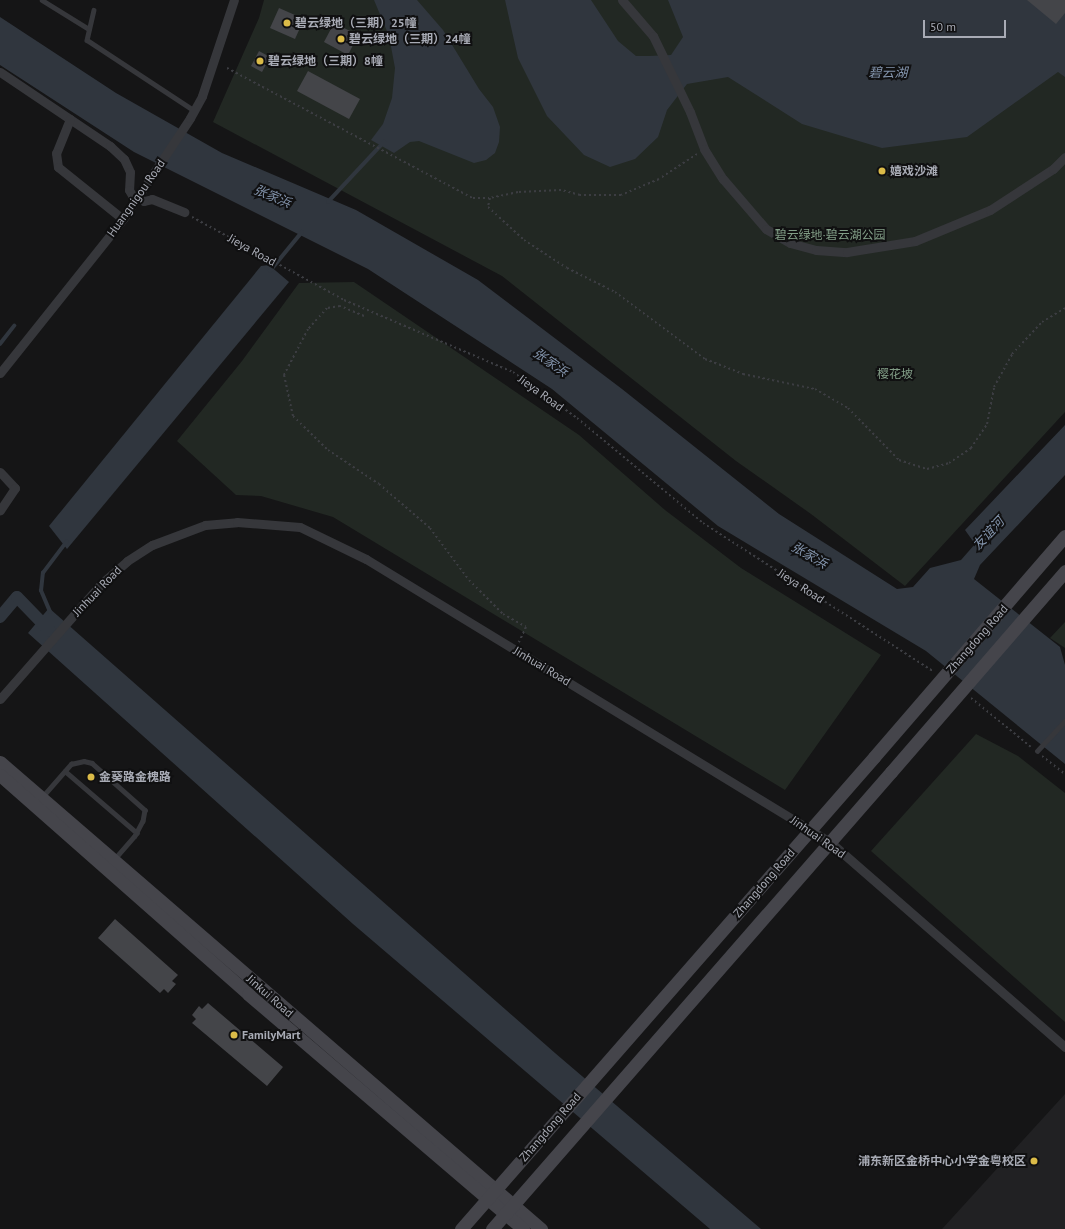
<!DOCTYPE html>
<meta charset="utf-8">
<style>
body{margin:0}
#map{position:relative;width:1065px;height:1229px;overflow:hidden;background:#151516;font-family:"PT Sans","Noto Sans SC",sans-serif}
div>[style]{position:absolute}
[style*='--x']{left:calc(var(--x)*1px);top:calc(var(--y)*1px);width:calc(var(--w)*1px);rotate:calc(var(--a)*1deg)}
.built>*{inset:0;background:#212123}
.green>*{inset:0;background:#222823}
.water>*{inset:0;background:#30363e}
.stream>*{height:3.5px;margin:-1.75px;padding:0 1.75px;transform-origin:1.75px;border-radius:1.75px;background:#30363e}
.canal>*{height:12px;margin:-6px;padding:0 6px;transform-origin:6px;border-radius:6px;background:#30363e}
.building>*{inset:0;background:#444549}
.path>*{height:2px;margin-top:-1px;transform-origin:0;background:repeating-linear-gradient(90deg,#3c3d42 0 2px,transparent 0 5px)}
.lane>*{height:4.5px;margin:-2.25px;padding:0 2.25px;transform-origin:2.25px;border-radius:2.25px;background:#36373b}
.street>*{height:9px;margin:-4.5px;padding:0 4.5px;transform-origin:4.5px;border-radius:4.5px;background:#36373b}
.secondary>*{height:13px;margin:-6.5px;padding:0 6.5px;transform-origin:6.5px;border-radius:6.5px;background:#45454b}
.secondary-bridge>*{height:13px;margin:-6.5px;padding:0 6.5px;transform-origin:6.5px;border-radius:6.5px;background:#45454b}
.dots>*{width:11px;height:11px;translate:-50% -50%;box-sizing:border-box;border:2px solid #101011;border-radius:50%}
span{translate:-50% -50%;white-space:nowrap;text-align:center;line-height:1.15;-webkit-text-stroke:4px #101011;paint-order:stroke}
.poi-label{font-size:12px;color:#a8abb5;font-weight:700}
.left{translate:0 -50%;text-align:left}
.right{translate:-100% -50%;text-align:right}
.street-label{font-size:12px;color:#a8abb5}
.park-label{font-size:12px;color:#829e87}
.water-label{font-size:13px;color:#8394ac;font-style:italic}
.scale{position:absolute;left:923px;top:20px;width:83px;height:18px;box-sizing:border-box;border:2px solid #a8abb5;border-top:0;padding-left:5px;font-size:12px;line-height:14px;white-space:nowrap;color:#a8abb5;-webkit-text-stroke:3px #101011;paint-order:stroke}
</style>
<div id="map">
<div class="built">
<i style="clip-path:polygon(1065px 1094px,1065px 1229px,942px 1229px)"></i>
</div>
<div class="green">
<i style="clip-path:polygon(264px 0,1065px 0,1065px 412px,905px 586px,811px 514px,736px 461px,502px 276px,213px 122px,259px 18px)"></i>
<i style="clip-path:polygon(354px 282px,579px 435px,665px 510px,741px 568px,881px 655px,785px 790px,333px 517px,261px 496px,236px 495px,177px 441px,242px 361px,299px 283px)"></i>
<i style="clip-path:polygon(1065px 622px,1065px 648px,1050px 638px)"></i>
<i style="clip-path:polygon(976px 734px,1018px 756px,1065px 793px,1065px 1022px,871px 851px)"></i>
</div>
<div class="water">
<i style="clip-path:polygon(374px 0,417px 0,443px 30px,479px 89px,493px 107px,500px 127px,499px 142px,495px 153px,486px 160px,474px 163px,419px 141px,410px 142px,394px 153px,371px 140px,383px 124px,392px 98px,395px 68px,389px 36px)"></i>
<i style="clip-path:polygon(505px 0,591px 0,618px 41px,636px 56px,649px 56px,671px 55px,683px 37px,668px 0,1065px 0,1065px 77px,1058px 72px,967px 137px,882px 148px,802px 124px,728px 77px,687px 84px,667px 110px,658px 137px,635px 159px,610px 167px,584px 155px,547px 116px,518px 58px)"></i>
<i style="clip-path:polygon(0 17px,116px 93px,222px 153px,356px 210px,478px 280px,622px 389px,779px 514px,897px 589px,913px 587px,930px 568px,961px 560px,975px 544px,965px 530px,1065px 425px,1065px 475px,980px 565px,974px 579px,1060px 647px,1065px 665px,1065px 764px,926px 651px,718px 526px,552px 389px,368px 269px,134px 152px,0 65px)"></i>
<i style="clip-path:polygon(269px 265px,289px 282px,67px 549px,49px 526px,261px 266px)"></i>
<i style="clip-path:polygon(49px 608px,555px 1053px,761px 1229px,710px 1229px,353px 924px,28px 633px)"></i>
</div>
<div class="stream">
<i style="--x:328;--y:202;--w:82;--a:-47"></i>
<i style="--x:270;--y:271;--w:50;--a:-50.6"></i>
<i style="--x:0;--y:344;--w:23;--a:-52"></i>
<i style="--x:50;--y:612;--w:23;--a:-113"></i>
<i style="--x:41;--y:591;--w:18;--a:-84"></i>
<i style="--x:43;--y:573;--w:39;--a:-53"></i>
</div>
<div class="canal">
<i style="--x:0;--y:617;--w:26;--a:-50"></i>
<i style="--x:17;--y:597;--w:47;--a:45.9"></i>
</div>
<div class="building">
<i style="clip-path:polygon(1027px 0,1065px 0,1065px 13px,1056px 24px)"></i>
<i style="clip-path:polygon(279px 8px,304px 19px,295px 39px,270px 28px)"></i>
<i style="clip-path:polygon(334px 23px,358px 35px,348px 55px,324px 42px)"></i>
<i style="clip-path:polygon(259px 51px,270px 57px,262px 72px,251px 66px)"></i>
<i style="clip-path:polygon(308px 71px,360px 99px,349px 119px,297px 91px)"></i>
<i style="clip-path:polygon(115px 919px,178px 975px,172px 981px,176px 984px,168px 993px,164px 989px,160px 993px,98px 938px)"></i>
<i style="clip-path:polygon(208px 1003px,283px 1067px,267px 1086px,192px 1023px,196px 1019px,192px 1015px,199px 1006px,202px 1009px)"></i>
</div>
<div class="path">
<i style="--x:227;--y:68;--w:278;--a:27.9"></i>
<i style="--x:473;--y:198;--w:16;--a:0"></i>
<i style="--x:697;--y:154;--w:45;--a:146.7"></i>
<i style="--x:659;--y:179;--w:41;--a:157.2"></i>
<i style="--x:621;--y:195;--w:41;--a:180"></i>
<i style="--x:580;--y:195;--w:20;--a:-165"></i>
<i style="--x:561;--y:190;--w:43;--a:177.3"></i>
<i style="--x:518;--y:192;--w:29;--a:168"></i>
<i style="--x:490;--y:198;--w:9;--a:103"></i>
<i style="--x:488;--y:207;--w:49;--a:42.5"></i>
<i style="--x:524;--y:240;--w:51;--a:33.1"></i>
<i style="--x:567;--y:268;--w:54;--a:26.6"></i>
<i style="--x:615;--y:292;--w:112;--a:36.7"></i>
<i style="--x:705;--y:359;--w:41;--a:21.5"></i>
<i style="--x:743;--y:374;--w:74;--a:11.8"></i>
<i style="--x:815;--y:389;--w:38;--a:30"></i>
<i style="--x:848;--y:408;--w:73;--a:45.6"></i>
<i style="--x:899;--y:460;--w:29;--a:18"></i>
<i style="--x:927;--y:469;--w:23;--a:-15"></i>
<i style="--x:949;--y:463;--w:27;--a:-34"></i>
<i style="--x:971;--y:448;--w:29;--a:-56"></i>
<i style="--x:987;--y:424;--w:38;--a:-79"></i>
<i style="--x:994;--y:387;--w:38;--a:-61"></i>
<i style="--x:1012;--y:354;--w:44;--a:-46.8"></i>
<i style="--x:1042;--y:322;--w:27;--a:-31"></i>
<i style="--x:192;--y:217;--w:173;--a:28.6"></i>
<i style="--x:344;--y:300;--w:184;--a:23.1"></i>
<i style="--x:513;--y:372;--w:79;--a:35.7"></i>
<i style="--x:577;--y:418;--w:164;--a:39.8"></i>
<i style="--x:703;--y:523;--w:274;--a:32.8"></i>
<i style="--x:364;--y:316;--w:26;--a:-157"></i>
<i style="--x:340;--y:306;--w:13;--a:171"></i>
<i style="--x:327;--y:308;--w:28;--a:132"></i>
<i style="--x:308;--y:329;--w:52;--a:117.6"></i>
<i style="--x:284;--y:375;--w:42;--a:77.6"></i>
<i style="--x:293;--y:416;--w:49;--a:44.2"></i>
<i style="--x:328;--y:450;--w:61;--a:33.7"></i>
<i style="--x:379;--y:484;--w:67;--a:40.8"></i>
<i style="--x:430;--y:528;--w:65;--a:53.1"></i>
<i style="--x:469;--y:580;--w:48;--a:45"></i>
<i style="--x:503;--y:614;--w:26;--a:29"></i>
<i style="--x:526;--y:627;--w:17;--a:115"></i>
<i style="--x:971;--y:698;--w:77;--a:39.2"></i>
<i style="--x:1042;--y:756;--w:29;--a:38"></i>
</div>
<div class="lane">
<i style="--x:42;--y:0;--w:55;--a:31.7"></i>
<i style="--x:94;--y:10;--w:31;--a:103"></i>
<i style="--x:87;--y:40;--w:129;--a:33.3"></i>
<i style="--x:1037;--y:751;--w:41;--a:-47"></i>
<i style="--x:65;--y:771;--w:95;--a:40.7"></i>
<i style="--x:43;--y:796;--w:43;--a:-48.8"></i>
<i style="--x:71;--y:764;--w:13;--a:-13"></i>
<i style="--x:84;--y:761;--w:8;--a:14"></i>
<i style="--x:92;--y:763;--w:71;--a:41.6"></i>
<i style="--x:145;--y:810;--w:11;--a:100"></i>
<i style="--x:143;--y:821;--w:17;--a:118"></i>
<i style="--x:135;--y:836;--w:30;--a:131"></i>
</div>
<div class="street">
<i style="--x:622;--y:0;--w:48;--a:49.3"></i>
<i style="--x:653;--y:36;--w:85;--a:64"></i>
<i style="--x:690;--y:112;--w:40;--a:69"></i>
<i style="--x:704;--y:149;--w:36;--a:58"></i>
<i style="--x:723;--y:179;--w:66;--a:49.3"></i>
<i style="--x:766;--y:229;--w:28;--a:30"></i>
<i style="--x:790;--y:243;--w:27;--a:15"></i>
<i style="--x:816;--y:250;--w:31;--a:4"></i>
<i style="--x:847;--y:252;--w:69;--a:-9.2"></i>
<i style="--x:915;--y:241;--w:81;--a:-22.5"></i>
<i style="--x:990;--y:210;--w:75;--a:-33.1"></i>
<i style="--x:1053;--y:169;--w:17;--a:-45"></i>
<i style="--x:0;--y:72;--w:133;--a:33.9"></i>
<i style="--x:110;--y:146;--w:19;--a:43"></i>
<i style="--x:124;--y:159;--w:14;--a:65"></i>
<i style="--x:130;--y:172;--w:18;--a:93"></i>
<i style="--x:129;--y:190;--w:6;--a:59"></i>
<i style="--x:132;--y:195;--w:13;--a:27"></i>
<i style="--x:144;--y:201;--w:8;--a:-14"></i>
<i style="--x:152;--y:199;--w:35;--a:22"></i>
<i style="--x:70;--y:119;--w:37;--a:112"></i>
<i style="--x:56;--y:153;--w:14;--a:82"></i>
<i style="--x:58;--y:167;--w:83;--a:38.7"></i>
<i style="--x:0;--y:373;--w:197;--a:-51.4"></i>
<i style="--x:123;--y:219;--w:121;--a:-56.4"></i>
<i style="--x:190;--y:118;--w:25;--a:-61"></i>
<i style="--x:202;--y:96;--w:101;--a:-71.6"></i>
<i style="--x:0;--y:472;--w:22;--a:47"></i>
<i style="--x:15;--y:488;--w:27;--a:124"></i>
<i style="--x:0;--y:699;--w:154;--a:-48.7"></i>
<i style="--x:102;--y:583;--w:33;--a:-41"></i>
<i style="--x:127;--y:561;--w:30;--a:-33"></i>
<i style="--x:152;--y:545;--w:57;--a:-20.7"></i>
<i style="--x:205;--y:525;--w:32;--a:-5"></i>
<i style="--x:237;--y:522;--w:63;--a:4.5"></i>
<i style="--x:300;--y:527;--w:73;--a:25.9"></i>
<i style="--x:366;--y:559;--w:543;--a:31.38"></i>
<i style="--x:830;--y:842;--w:312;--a:41.1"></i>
</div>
<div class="secondary">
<i style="--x:0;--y:762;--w:715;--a:40.8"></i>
<i style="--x:0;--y:775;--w:331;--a:41.4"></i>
<i style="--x:248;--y:994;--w:362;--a:40.5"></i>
<i style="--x:461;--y:1229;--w:627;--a:-48.81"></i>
<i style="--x:492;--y:1229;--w:607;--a:-48.88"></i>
</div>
<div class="secondary-bridge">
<i style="--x:874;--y:757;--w:292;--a:-49.2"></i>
<i style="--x:891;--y:772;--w:266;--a:-49.1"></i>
</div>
<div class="dots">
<i style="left:287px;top:23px;background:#dbbb48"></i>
<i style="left:341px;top:39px;background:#dbbb48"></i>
<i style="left:260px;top:61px;background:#dbbb48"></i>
<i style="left:882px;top:171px;background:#dbbb48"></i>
<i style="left:91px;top:777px;background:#dbbb48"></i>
<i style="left:234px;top:1035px;background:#dbbb48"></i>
<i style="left:1034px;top:1161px;background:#dbbb48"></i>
</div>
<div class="poi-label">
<span class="left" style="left:295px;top:23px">碧云绿地（三期）25幢</span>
<span class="left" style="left:349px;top:39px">碧云绿地（三期）24幢</span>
<span class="left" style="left:268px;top:61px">碧云绿地（三期）8幢</span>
<span class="left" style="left:890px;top:171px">嬉戏沙滩</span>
<span class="left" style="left:99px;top:777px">金葵路金槐路</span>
<span class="left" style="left:242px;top:1035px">FamilyMart</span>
<span class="right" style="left:1026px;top:1161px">浦东新区金桥中心小学金粤校区</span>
</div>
<div class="street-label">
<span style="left:136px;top:198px;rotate:-55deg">Huangnigou Road</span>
<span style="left:252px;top:250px;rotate:29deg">Jieya Road</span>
<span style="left:541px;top:393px;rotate:36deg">Jieya Road</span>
<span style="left:801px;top:586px;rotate:33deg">Jieya Road</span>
<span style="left:97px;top:591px;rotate:-46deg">Jinhuai Road</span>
<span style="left:977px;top:639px;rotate:-49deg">Zhangdong Road</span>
<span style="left:542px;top:666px;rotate:31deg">Jinhuai Road</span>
<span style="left:818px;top:837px;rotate:35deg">Jinhuai Road</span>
<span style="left:764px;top:883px;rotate:-49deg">Zhangdong Road</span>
<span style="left:270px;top:996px;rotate:41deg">Jinkui Road</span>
<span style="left:550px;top:1127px;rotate:-49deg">Zhangdong Road</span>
</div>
<div class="park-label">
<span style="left:830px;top:235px">碧云绿地·碧云湖公园</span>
<span style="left:895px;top:374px">樱花坡</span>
</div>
<div class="water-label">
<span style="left:888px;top:73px">碧云湖</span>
<span style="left:272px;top:197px;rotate:23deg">张家浜</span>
<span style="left:550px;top:363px;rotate:35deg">张家浜</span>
<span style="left:989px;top:534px;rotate:-47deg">友谊河</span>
<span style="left:809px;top:556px;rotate:30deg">张家浜</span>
</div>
<div class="scale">50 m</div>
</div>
